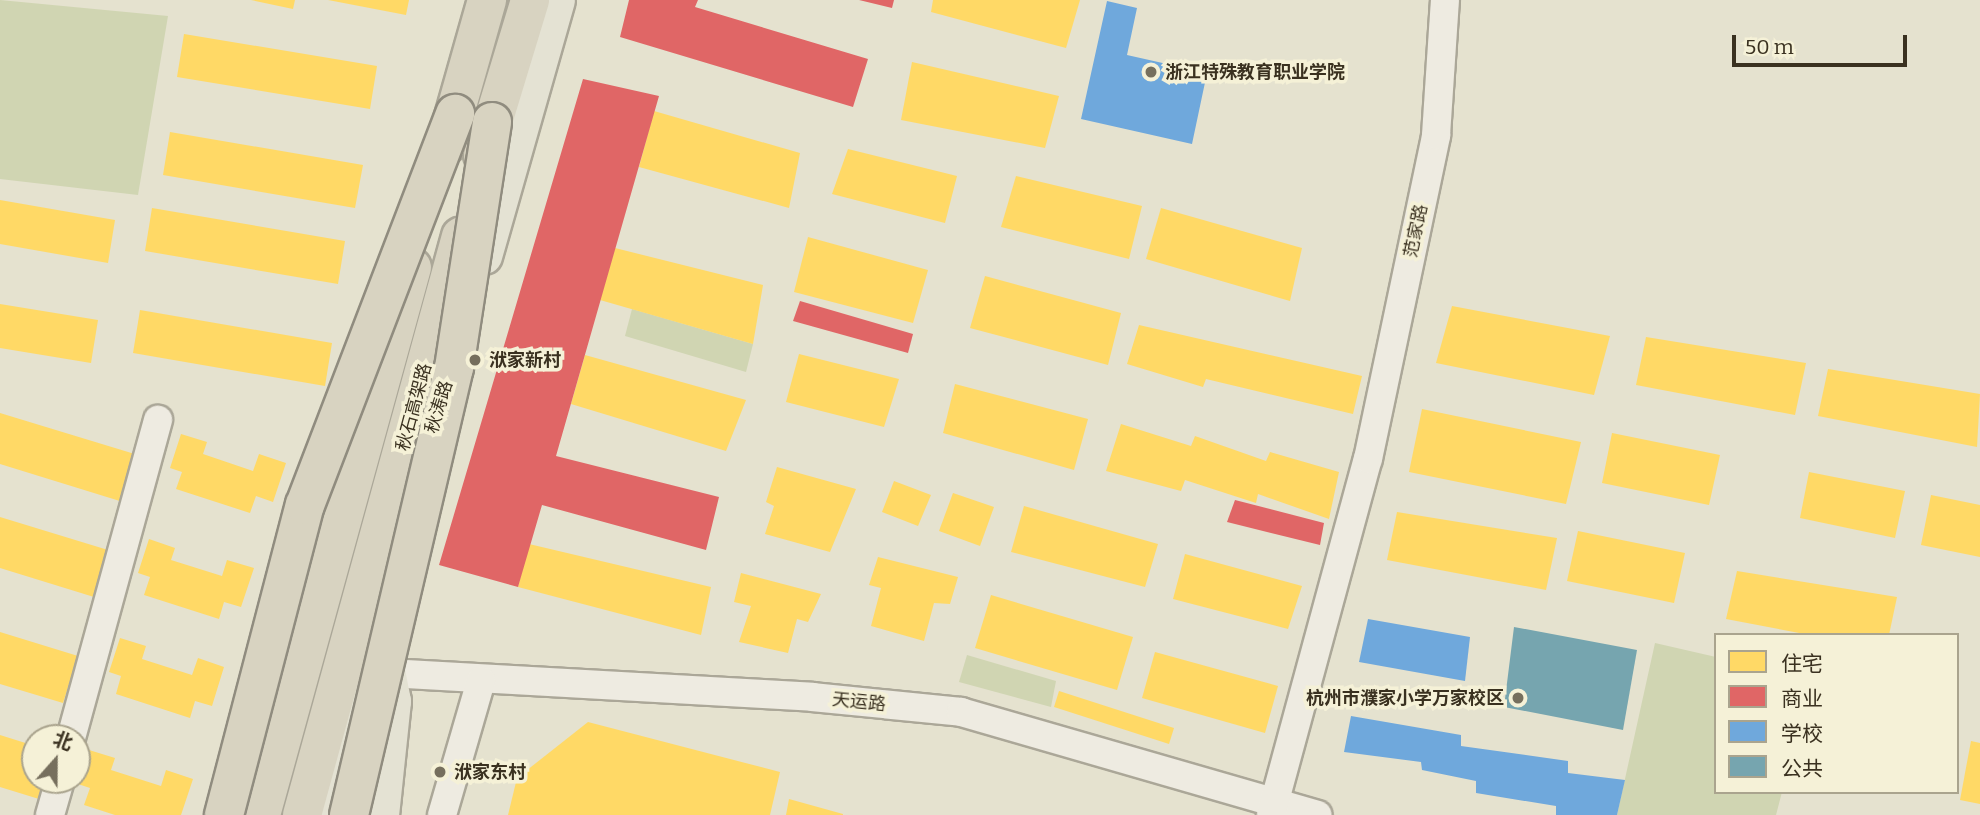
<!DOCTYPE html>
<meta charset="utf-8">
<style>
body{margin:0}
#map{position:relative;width:1980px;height:815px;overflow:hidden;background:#e5e2cf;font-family:Bitter,"Noto Sans SC",serif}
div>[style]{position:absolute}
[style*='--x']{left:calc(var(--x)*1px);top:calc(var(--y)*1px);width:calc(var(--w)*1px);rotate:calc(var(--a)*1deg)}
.green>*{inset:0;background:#d0d5b2}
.homes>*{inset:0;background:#ffd966}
.shops>*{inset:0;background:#e06666}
.schools>*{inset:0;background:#6fa8dc}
.public>*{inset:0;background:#76a5af}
.roads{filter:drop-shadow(2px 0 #aba798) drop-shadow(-2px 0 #aba798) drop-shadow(0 2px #aba798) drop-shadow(0 -2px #aba798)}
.minor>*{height:28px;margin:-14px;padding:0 14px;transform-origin:14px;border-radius:14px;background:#eeebe1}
.major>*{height:35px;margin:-17.5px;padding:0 17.5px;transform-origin:17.5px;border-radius:17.5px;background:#e4e2d3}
.highway>*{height:38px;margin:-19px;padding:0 19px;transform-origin:19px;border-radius:19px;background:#d8d3c1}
.bridges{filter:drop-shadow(2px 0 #908c7f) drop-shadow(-2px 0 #908c7f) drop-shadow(0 2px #908c7f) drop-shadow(0 -2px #908c7f)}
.highway-bridge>*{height:38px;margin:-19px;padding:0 19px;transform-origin:19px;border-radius:19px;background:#d8d3c1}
.dots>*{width:19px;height:19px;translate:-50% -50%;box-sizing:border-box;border:4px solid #f5f1d7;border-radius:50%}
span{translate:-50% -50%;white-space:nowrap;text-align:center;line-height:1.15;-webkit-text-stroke:7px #f5f1d7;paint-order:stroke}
.poi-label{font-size:18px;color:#3a3120;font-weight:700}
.left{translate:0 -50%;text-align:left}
.right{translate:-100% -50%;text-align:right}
.street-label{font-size:18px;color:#3a3120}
.legend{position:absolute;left:1714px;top:633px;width:245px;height:161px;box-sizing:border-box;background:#f5f1d7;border:2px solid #aaa48e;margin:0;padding:9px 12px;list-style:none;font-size:21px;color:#3a3120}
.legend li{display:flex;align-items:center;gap:14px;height:35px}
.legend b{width:35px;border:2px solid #aaa48e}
.north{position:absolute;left:21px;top:724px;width:70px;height:70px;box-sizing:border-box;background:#f5f1d7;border:2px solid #aaa48e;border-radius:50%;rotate:21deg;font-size:19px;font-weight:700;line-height:28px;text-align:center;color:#3a3120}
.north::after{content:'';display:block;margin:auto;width:24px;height:32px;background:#766f5d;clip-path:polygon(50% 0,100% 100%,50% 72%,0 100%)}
.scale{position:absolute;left:1732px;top:35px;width:175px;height:32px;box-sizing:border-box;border:4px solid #3a3120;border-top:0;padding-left:9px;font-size:21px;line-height:24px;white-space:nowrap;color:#3a3120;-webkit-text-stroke:5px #f5f1d7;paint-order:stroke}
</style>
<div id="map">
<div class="green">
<i style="clip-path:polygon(0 0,168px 16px,138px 195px,0 179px)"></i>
<i style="clip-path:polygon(632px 309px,753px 344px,746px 372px,625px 336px)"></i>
<i style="clip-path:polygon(1655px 643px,1716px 657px,1716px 792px,1782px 792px,1776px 815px,1617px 815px)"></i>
<i style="clip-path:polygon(967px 655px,1056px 681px,1051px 707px,959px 682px)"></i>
</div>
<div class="homes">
<i style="clip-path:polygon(251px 0,295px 0,293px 9px)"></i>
<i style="clip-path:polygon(328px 0,409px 0,406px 15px)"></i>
<i style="clip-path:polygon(933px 0,1080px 0,1066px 48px,931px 12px)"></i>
<i style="clip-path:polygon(184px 34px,377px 66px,370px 109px,177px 77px)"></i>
<i style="clip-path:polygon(912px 62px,1059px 96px,1045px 148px,901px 120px)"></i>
<i style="clip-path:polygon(654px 111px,800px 153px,789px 208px,639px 167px)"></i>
<i style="clip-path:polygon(170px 132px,363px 165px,355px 208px,163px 175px)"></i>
<i style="clip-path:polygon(848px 149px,957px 176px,945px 223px,832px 194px)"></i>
<i style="clip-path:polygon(1016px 176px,1142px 206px,1129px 259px,1001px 227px)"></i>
<i style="clip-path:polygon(0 200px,115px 220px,108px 263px,0 244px)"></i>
<i style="clip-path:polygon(152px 208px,345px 241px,338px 284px,145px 251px)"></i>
<i style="clip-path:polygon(1161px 208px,1302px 248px,1290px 301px,1146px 259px)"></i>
<i style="clip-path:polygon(808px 237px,928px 270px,913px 323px,794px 292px)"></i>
<i style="clip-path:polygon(615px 248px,763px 285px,753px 344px,600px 300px)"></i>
<i style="clip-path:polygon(985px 276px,1121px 313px,1108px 365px,970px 328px)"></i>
<i style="clip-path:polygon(0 304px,98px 320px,91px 363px,0 348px)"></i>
<i style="clip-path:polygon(1452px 306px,1610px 336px,1594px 395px,1436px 363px)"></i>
<i style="clip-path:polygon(140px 310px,332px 343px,325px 386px,133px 353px)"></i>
<i style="clip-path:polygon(1139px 325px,1362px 376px,1353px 414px,1206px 379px,1203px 387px,1127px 364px)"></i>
<i style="clip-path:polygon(1646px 337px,1806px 363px,1795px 415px,1636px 385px)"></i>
<i style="clip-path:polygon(799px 354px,899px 379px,884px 427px,786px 402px)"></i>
<i style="clip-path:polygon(585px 355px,746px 400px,726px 451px,571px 404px)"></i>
<i style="clip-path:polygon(1828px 369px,1980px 394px,1977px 447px,1818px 416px)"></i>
<i style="clip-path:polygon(955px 384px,1088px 419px,1074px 470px,943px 433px)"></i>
<i style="clip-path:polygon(1422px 409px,1581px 442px,1566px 504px,1409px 472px)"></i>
<i style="clip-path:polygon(0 413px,138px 455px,123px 502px,0 464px)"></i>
<i style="clip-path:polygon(1121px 424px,1191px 446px,1195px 436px,1266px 461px,1270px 452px,1339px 472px,1329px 519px,1258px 494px,1256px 503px,1185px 480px,1181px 491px,1106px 471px)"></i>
<i style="clip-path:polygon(1612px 433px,1720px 455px,1709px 505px,1602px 483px)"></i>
<i style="clip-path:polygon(181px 434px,207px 442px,203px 454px,253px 471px,259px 454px,286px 463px,273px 502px,256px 496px,250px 513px,176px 489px,182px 472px,170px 468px)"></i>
<i style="clip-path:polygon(777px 467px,856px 489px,830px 552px,765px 534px,774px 506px,766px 502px)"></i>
<i style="clip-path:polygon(1809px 472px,1905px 491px,1895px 538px,1800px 518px)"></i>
<i style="clip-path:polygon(894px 481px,931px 495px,918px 526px,882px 512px)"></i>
<i style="clip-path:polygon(953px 493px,994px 507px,980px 546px,939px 531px)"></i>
<i style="clip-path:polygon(1931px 495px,1980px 505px,1980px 557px,1921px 545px)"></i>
<i style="clip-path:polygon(1024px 506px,1158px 544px,1145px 587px,1011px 552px)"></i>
<i style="clip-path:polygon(1397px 512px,1557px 538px,1546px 590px,1387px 560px)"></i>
<i style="clip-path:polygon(0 517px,108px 550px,94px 597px,0 568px)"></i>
<i style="clip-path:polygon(1578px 531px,1685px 553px,1674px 603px,1567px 581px)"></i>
<i style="clip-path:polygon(149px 539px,175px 548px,171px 560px,222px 576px,227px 560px,254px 568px,241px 607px,224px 602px,219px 619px,144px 595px,150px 577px,138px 573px)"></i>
<i style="clip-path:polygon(529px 544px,711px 587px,701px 635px,518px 587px)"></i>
<i style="clip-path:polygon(1185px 554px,1302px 586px,1288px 629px,1173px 599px)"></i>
<i style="clip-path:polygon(878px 557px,958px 577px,950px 604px,934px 603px,924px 641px,871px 626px,881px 588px,869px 585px)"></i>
<i style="clip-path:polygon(1737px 571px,1897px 597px,1889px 635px,1810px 635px,1726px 619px)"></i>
<i style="clip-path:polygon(741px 573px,821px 594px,808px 622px,797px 619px,788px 653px,739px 642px,751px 606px,734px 602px)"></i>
<i style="clip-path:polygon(991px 595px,1133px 637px,1117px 690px,975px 648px)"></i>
<i style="clip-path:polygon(0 632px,78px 656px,63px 703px,0 684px)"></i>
<i style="clip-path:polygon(120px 638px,146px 646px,142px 659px,192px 675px,198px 658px,224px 667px,212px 706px,195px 701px,190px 718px,116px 694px,121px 676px,109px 672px)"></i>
<i style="clip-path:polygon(1155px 652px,1278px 686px,1265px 733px,1142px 698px)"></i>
<i style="clip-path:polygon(1059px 691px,1174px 728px,1169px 744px,1054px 707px)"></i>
<i style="clip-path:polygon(588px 722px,780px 772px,770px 815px,508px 815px,517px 778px)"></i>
<i style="clip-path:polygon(0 735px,35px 746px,35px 780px,45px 780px,39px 799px,0 787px)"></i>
<i style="clip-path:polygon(1971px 741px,1980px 743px,1980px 804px,1960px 800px)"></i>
<i style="clip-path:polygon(89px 750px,115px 758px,111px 770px,161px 786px,166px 770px,193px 779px,181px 815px,115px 815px,84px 805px,90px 788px,78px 784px)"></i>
<i style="clip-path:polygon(789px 799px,843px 814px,843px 815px,786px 815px)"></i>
</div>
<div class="shops">
<i style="clip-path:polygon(629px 0,698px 0,695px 7px,868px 59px,853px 107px,620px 37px)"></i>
<i style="clip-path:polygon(859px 0,894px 0,892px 8px)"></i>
<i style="clip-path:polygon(583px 79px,659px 96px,556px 456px,719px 497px,706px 550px,542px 505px,518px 587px,439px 565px)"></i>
<i style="clip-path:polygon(800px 301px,913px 334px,908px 353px,793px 321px)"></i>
<i style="clip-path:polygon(1235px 500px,1324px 523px,1320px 545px,1227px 522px)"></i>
</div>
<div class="schools">
<i style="clip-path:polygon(1107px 1px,1137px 8px,1127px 55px,1207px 73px,1192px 144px,1081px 119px)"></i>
<i style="clip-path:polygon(1368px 619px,1470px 637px,1465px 681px,1359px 662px)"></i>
<i style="clip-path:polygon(1351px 716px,1461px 735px,1461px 746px,1568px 761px,1568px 773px,1625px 780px,1617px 815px,1556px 815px,1556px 806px,1476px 793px,1476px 781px,1422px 770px,1421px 762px,1344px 752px)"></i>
</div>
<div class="public">
<i style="clip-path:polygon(1514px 627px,1637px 650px,1623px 730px,1504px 707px)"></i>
</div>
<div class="roads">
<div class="minor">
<i style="--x:388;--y:673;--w:425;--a:3.2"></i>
<i style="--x:812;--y:697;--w:150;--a:5.7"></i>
<i style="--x:961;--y:712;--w:371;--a:16.1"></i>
<i style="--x:71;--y:738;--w:330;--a:-74.7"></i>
<i style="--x:50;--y:815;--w:36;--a:-74"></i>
<i style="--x:442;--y:815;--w:140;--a:-73.8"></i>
<i style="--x:1271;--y:815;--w:369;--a:-74.8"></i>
<i style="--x:1368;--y:459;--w:331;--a:-78.1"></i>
<i style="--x:1436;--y:135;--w:135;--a:-86.2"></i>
</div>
<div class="major">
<i style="--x:484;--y:256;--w:266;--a:-74.1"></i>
<i style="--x:288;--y:640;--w:109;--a:-73.4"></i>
<i style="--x:328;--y:815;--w:154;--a:-76.1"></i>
<i style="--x:381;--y:815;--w:115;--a:-84"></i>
<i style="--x:393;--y:701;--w:32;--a:-101"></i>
</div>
<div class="highway">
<i style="--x:446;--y:145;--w:151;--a:-74.2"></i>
<i style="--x:483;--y:155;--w:162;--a:-73.1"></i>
<i style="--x:261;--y:815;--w:568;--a:-74.59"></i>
<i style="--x:302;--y:815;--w:600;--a:-74.64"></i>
</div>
</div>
<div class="bridges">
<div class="highway-bridge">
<i style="--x:224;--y:815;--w:320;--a:-75.4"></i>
<i style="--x:305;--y:505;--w:419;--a:-69"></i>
<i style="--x:349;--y:815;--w:459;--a:-76.8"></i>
<i style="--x:454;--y:368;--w:249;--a:-81.2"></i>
</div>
</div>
<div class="dots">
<i style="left:1151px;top:72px;background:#766f5d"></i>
<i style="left:475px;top:360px;background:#766f5d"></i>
<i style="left:1518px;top:698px;background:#766f5d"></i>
<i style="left:440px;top:772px;background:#766f5d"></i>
</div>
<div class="poi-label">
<span class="left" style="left:1165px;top:72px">浙江特殊教育职业学院</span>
<span class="left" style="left:489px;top:360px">洑家新村</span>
<span class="right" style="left:1504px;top:698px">杭州市濮家小学万家校区</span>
<span class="left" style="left:454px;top:772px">洑家东村</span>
</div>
<div class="street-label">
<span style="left:1416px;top:231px;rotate:-78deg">范家路</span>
<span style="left:414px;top:407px;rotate:-75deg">秋石高架路</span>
<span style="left:439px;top:407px;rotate:-73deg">秋涛路</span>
<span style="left:859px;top:702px;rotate:6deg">天运路</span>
</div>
<ul class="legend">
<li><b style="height:19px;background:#ffd966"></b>住宅</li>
<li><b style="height:19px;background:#e06666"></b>商业</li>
<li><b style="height:19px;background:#6fa8dc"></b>学校</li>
<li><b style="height:19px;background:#76a5af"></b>公共</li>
</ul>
<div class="north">北</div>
<div class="scale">50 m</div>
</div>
